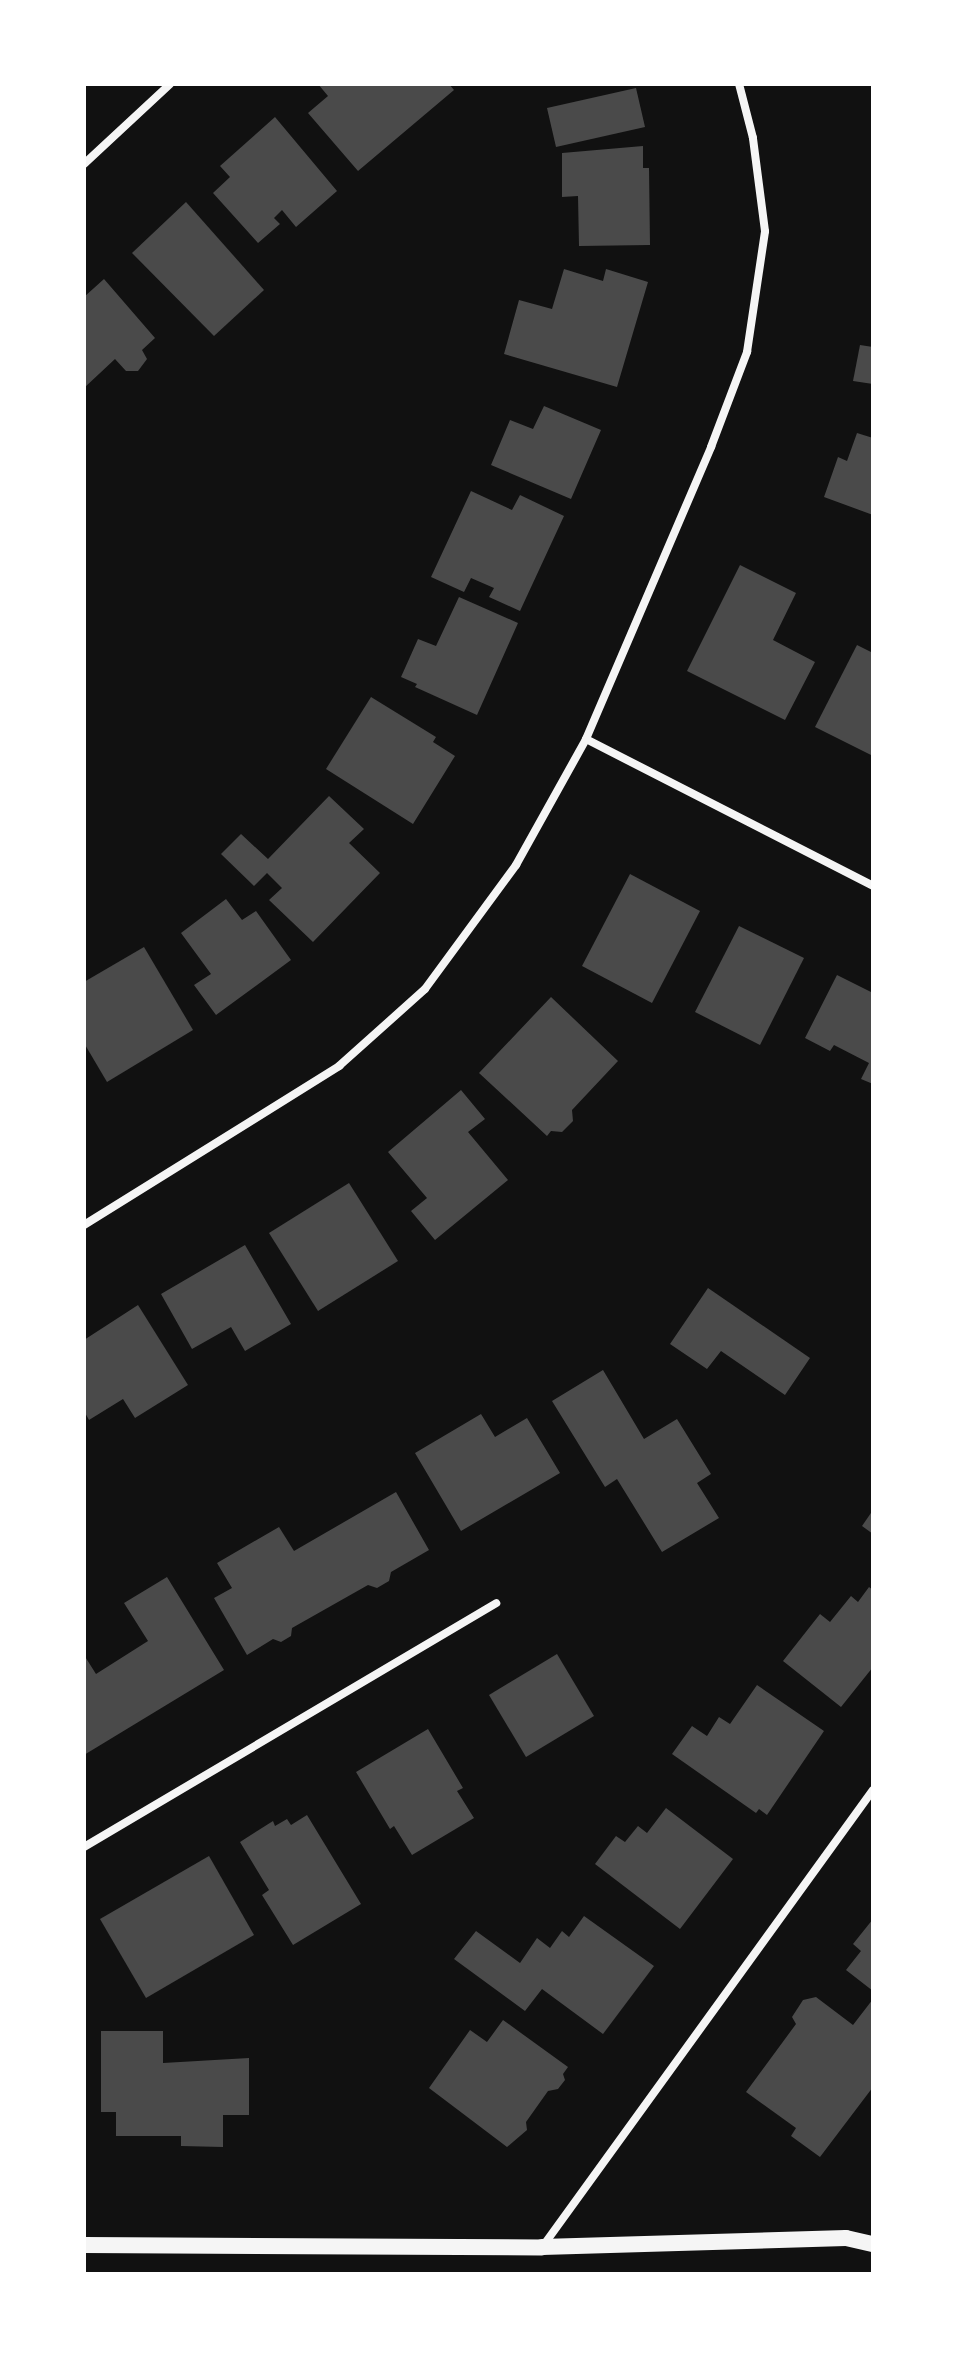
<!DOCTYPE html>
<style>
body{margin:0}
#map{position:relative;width:957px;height:2358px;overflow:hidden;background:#111;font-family:Helvetica,sans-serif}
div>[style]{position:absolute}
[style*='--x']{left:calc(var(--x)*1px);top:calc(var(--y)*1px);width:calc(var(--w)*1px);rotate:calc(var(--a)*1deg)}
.building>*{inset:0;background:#4a4a4a}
.minor>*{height:8px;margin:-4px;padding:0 4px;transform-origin:4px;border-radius:4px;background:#f5f5f5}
.secondary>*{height:16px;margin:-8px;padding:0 8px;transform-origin:8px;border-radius:8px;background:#f5f5f5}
span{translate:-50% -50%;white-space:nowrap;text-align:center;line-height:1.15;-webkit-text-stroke:8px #fff;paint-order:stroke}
.frame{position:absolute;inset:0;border:86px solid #fff;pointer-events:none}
</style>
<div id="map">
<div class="building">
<i style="clip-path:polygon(318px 84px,449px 84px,454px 90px,358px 171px,308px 113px,328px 96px)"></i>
<i style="clip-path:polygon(636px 88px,645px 127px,556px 147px,547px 108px)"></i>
<i style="clip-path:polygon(275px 117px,337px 191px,296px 227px,282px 210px,274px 218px,280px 224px,258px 243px,213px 193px,230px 177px,220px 166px)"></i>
<i style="clip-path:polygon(643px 146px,643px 168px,649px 168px,650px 245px,579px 246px,578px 196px,562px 197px,562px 153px)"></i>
<i style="clip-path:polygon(186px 202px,264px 290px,214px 336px,132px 253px)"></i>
<i style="clip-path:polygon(564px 269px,603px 281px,606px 269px,648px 282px,617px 387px,504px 354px,519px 300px,552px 309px)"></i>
<i style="clip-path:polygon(104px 279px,155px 338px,142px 350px,147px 359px,138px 371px,126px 371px,115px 359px,84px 388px,84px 297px)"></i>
<i style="clip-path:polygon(860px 345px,873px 347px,873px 384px,853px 381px)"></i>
<i style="clip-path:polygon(544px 406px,601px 430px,571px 499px,491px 465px,510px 420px,533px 429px)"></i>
<i style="clip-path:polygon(857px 433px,873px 438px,873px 515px,824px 497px,838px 457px,847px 461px)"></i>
<i style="clip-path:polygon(471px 491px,512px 510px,520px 495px,564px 516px,520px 611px,489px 597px,494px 588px,471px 578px,464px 592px,431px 577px)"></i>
<i style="clip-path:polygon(740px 565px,796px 593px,773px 640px,815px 662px,785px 720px,687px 671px)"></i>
<i style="clip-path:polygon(459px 597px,518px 623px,477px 715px,415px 687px,417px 684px,401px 677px,418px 639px,436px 646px)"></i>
<i style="clip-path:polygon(857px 645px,873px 653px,873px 756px,815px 727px)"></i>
<i style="clip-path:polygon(371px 697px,436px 737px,433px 742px,455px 756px,413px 824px,326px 769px)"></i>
<i style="clip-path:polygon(329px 796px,364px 829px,349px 843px,380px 873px,313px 942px,269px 900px,282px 888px,267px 873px,254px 886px,221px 854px,241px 834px,268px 859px)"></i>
<i style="clip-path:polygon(630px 874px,700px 911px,652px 1003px,582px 966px)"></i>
<i style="clip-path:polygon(226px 899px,242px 920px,256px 911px,291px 960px,216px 1015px,194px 985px,211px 974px,181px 933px)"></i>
<i style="clip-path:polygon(739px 926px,804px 958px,760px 1045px,695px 1012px)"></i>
<i style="clip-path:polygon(144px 947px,193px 1030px,107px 1082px,84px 1043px,84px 982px)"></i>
<i style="clip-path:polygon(837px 975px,873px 993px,873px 1084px,861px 1079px,869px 1063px,834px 1045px,830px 1051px,805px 1038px)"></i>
<i style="clip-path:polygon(551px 997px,618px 1061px,572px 1110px,573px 1121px,562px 1132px,551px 1131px,547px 1136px,479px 1073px)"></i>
<i style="clip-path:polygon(461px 1090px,485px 1119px,468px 1132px,508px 1180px,435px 1240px,411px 1211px,427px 1198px,388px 1152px)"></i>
<i style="clip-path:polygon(349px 1183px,398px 1261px,318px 1311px,269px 1233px)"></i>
<i style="clip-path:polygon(245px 1245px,291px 1324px,245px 1351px,231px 1327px,192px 1349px,161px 1294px)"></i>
<i style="clip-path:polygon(708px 1288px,810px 1358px,785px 1395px,721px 1351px,707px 1369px,670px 1344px)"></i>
<i style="clip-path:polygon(138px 1305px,188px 1385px,135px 1418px,123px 1399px,89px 1420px,84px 1411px,84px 1340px)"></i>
<i style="clip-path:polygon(603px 1370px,644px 1439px,677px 1419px,711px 1474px,697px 1483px,719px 1518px,662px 1552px,617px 1479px,605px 1487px,552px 1401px)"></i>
<i style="clip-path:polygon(481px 1414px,495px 1437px,527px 1418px,560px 1473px,461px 1531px,415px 1453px)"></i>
<i style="clip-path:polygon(396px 1492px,429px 1550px,391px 1572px,389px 1581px,377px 1588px,368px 1585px,292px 1628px,291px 1636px,281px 1642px,273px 1639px,247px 1655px,214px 1598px,232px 1588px,217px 1563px,279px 1527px,294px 1551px)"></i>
<i style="clip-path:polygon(873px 1510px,873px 1534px,862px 1526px)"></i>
<i style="clip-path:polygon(167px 1577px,224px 1670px,84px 1755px,84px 1655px,96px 1674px,148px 1641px,124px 1603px)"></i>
<i style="clip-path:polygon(869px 1587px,873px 1590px,873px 1667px,841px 1707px,783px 1661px,820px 1614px,830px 1622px,851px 1596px,858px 1602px)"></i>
<i style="clip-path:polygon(557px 1654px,594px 1716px,526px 1757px,489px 1695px)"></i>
<i style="clip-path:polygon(757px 1685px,824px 1731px,767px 1815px,759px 1809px,756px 1813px,672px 1754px,692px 1726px,707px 1736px,719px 1717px,730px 1724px)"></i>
<i style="clip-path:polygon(428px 1729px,463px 1788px,457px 1791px,474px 1818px,412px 1855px,394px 1826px,390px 1829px,356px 1772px)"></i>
<i style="clip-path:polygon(666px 1808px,733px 1859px,680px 1929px,595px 1864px,616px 1836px,625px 1842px,638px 1826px,647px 1833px)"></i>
<i style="clip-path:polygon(307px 1815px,361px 1904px,293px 1945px,262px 1895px,269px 1890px,240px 1842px,273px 1821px,275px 1826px,287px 1819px,291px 1825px)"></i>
<i style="clip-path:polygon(209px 1856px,254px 1935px,146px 1998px,100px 1919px)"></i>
<i style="clip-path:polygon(584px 1916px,654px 1966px,603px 2034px,542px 1989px,525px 2011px,454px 1959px,476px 1931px,520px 1963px,537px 1938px,550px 1948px,562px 1931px,569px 1937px)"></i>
<i style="clip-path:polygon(873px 1919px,873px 1991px,846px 1970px,861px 1951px,853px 1944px)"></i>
<i style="clip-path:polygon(816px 1997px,853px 2025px,873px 1999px,873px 2087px,820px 2157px,791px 2136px,796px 2128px,746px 2092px,796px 2024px,792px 2017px,803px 2000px)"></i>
<i style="clip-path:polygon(503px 2020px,568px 2067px,563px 2074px,565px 2080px,558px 2089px,548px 2091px,526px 2122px,527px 2130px,507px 2147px,429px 2088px,470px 2030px,487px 2042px)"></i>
<i style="clip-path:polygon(101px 2031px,163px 2031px,163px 2063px,249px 2058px,249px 2115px,223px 2115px,223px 2147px,181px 2146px,181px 2136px,116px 2136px,116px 2112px,101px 2112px)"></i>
</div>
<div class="minor">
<i style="--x:84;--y:164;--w:117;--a:-42.9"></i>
<i style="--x:586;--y:739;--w:322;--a:27.1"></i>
<i style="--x:84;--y:1225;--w:301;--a:-31.9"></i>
<i style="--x:339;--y:1066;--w:115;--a:-41.8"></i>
<i style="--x:425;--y:989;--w:154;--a:-53.7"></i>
<i style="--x:516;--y:865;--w:144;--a:-60.9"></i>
<i style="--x:586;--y:739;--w:318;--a:-66.8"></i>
<i style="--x:711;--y:447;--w:102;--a:-69.2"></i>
<i style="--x:747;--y:352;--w:122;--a:-81.5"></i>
<i style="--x:765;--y:231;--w:94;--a:-97.4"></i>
<i style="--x:753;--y:138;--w:56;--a:-104.5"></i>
<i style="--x:84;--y:1847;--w:479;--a:-30.6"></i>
<i style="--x:543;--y:2246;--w:563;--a:-54.11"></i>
</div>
<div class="secondary">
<i style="--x:84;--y:2245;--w:458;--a:0.3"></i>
<i style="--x:542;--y:2247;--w:304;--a:-1.7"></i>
<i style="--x:846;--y:2238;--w:28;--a:13"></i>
</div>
<div class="frame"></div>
</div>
